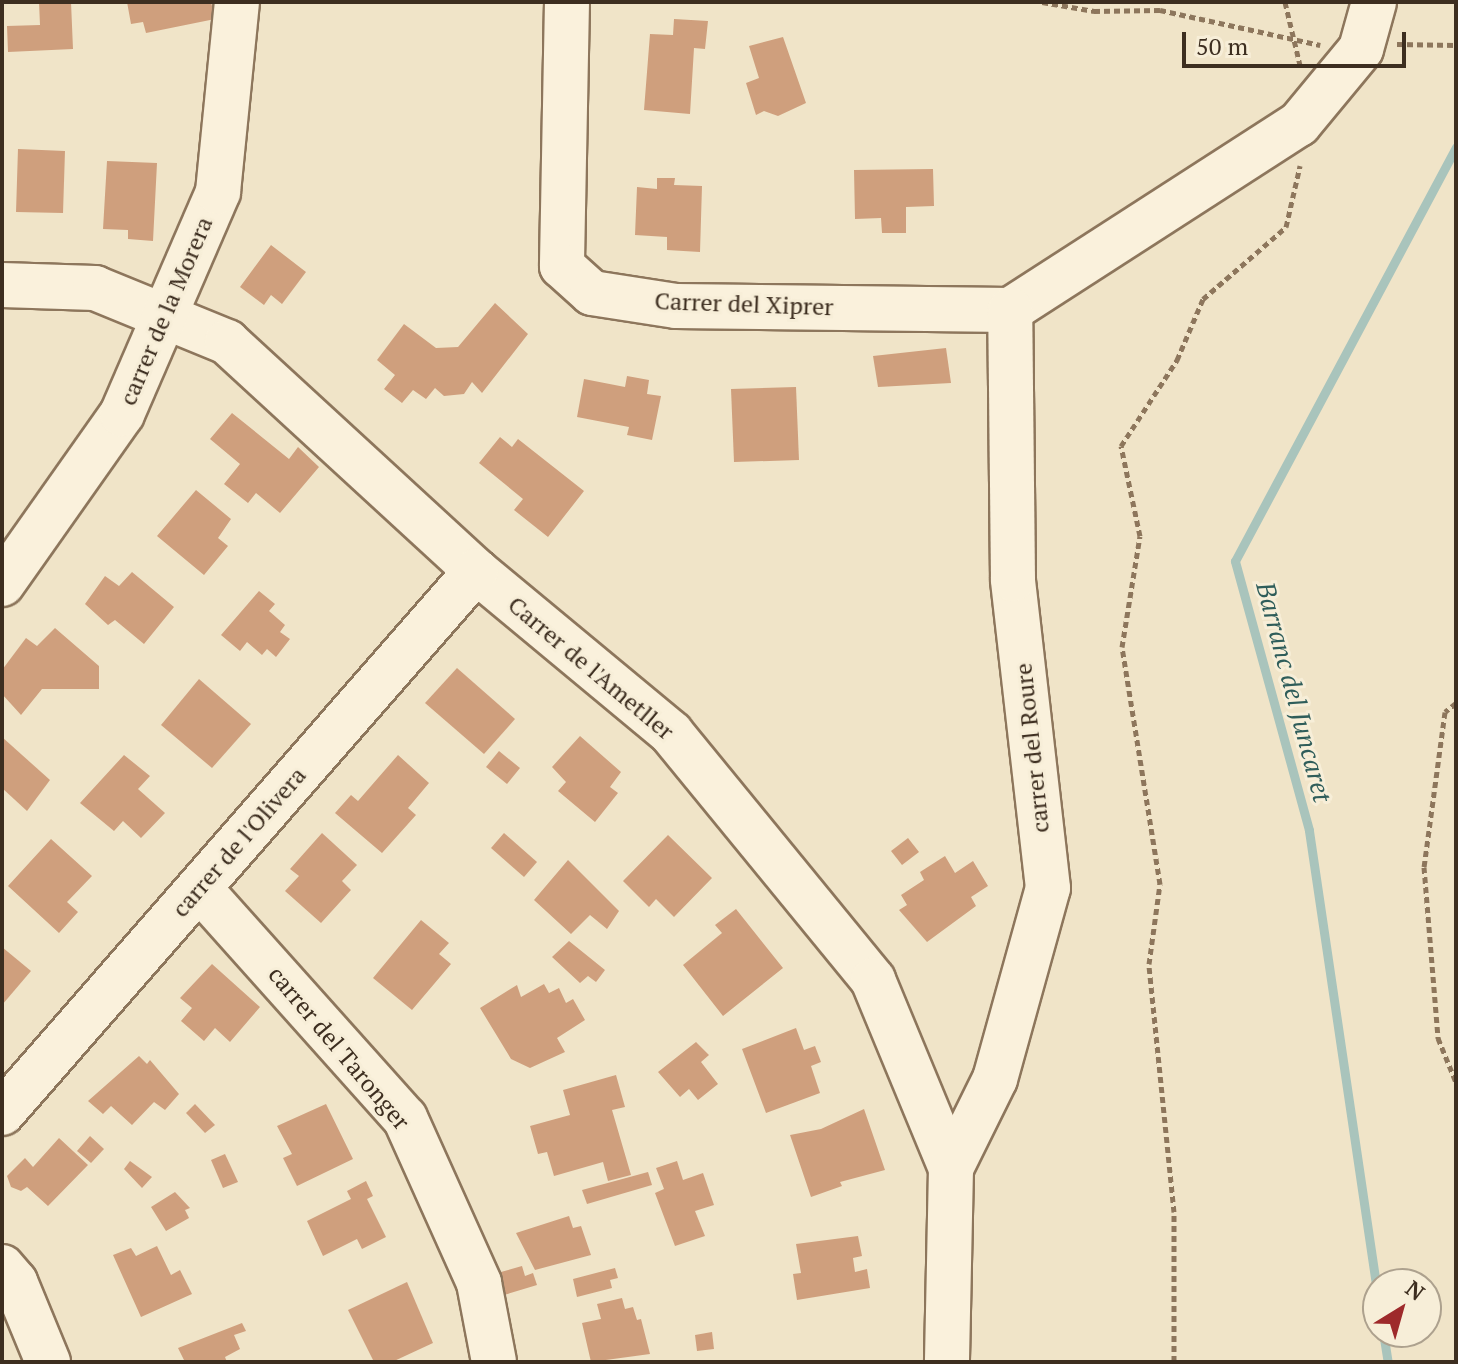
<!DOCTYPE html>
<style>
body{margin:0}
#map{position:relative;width:1458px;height:1364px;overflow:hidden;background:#f0e4c8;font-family:"PT Serif",serif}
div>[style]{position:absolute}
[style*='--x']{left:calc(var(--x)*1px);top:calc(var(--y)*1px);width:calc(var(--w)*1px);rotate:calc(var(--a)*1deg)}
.stream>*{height:9px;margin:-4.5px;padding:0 4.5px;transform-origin:4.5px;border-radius:4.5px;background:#a9c4bc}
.building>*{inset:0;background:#cf9f7d}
.path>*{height:5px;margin-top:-2.5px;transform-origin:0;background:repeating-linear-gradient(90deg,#8d765c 0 6px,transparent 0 10px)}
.roads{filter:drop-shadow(2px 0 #8d765c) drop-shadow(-2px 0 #8d765c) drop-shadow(0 2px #8d765c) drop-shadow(0 -2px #8d765c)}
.minor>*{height:44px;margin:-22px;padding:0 22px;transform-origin:22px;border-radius:22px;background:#faf1dc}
span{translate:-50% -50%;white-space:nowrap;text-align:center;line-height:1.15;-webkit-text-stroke:6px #f7eed8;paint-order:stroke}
.street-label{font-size:24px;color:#3d2e20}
.water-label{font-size:26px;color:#2f5d5a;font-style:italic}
.frame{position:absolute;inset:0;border:4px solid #3d2e20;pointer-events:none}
.north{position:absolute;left:1362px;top:1268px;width:80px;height:80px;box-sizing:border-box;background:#f7eed8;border:2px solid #ada18e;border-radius:50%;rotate:37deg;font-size:22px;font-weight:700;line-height:32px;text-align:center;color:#3d2e20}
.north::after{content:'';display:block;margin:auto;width:28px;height:36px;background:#9e2a2b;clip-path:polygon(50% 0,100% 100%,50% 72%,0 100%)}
.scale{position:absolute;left:1182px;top:32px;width:224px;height:36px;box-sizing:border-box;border:4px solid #3d2e20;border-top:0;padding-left:10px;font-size:24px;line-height:28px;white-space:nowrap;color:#3d2e20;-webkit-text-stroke:6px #f7eed8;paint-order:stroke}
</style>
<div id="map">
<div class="stream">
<i style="--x:1378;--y:1298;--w:473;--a:-98.4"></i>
<i style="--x:1309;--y:830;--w:279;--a:-105.4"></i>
<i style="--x:1235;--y:561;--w:469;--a:-61.9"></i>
<i style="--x:1383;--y:1332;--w:30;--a:81"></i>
</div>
<div class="building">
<i style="clip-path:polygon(39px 2px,71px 2px,73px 49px,8px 52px,7px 26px,40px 25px)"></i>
<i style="clip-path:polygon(127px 2px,211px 2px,215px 19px,146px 33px,143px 22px,131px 24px)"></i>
<i style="clip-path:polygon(674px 19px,708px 21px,705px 49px,694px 48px,690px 114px,644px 110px,650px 34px,673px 35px)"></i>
<i style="clip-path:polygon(783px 37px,806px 103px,778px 116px,764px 111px,756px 115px,746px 83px,759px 78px,749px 46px)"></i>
<i style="clip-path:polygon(18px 149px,65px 151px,63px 213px,16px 212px)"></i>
<i style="clip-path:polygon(107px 161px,157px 163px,153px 241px,128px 239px,128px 230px,103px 229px)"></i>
<i style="clip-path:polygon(933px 169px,934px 206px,906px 207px,906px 233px,882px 233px,881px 218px,855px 219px,854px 170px)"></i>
<i style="clip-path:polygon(657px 178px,675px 178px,674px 185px,702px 186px,700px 252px,667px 250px,667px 237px,635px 235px,637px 187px,657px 189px)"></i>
<i style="clip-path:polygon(271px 245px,306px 272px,282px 304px,271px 295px,264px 305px,240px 287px)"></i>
<i style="clip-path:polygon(495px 303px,528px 334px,482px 393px,472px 382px,464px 394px,444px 396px,435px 388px,426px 399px,413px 390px,402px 403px,384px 389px,395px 375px,377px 360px,404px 324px,436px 348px,458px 347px)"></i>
<i style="clip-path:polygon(946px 348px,951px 383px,878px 387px,873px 356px)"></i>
<i style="clip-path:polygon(627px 376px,649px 380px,647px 394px,661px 396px,652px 440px,627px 435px,629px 427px,577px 417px,584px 379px,625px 387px)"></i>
<i style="clip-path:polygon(796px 387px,799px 460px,734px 462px,731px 389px)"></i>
<i style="clip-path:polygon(232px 413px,289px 459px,298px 447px,319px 467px,280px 513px,256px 493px,248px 503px,224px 484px,240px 464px,210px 439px)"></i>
<i style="clip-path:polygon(500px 437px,512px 447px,518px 439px,584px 491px,548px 537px,514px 510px,523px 499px,479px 463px)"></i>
<i style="clip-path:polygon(196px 490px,231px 519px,218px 538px,228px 546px,204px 575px,157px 536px)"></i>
<i style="clip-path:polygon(132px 572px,174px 607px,144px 644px,115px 620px,108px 625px,85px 604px,105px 576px,119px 586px)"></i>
<i style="clip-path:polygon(259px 591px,275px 604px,269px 611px,285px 625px,280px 632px,290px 639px,276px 657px,267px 649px,262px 655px,247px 642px,240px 651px,221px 635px)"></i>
<i style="clip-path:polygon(55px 628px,99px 666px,99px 689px,42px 689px,21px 715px,2px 694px,2px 670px,26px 638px,37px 646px)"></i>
<i style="clip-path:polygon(457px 668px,515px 719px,484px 754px,425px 703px)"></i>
<i style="clip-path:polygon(199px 679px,251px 724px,212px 768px,161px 725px)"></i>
<i style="clip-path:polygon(580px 736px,621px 772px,610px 787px,618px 793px,595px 822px,558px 791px,566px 782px,552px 767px)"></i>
<i style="clip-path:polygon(2px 737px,50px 780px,27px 811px,2px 788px)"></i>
<i style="clip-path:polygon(499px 751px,520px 768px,507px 784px,486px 767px)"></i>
<i style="clip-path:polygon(124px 755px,150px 776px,138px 789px,165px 813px,141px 838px,123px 821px,114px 831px,80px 803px)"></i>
<i style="clip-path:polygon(398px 755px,429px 783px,408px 808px,416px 815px,382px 853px,335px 813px,351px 795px,358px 801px)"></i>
<i style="clip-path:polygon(322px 833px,357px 865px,342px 881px,351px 890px,321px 923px,285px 891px,299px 876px,290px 869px)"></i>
<i style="clip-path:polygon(504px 833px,537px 862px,524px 877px,491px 848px)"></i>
<i style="clip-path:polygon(668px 835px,712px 878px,674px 917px,656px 899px,649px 907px,623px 881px)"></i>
<i style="clip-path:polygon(908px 838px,919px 852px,902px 865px,891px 851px)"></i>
<i style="clip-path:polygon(51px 839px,92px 876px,67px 902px,78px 912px,59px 933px,8px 886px)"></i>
<i style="clip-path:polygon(945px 856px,955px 873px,973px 861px,988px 886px,971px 897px,976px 906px,927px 942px,899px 910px,907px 905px,901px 895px,924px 880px,920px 872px)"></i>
<i style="clip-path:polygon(568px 860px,619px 911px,607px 929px,590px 915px,571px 934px,534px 900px)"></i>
<i style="clip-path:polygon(736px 909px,783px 968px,723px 1016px,683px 965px,722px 933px,715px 925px)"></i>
<i style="clip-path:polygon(421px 920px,449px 943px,439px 954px,451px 964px,412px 1010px,373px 978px)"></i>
<i style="clip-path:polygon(569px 941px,605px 970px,596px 982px,588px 976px,580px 983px,552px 957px)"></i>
<i style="clip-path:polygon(2px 947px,31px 971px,2px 1005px)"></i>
<i style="clip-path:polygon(212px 964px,260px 1007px,230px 1042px,215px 1028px,204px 1041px,181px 1021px,192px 1008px,180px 998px)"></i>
<i style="clip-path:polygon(544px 984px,549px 993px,559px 988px,566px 1003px,573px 999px,585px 1020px,557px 1038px,565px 1052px,530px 1068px,511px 1059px,480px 1008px,517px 985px,521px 997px)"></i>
<i style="clip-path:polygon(796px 1028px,804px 1050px,815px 1046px,821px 1062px,811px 1066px,820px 1093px,766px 1113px,742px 1049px)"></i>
<i style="clip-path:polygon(696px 1042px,709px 1055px,701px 1062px,718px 1084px,698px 1100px,689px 1089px,680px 1097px,658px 1072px)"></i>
<i style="clip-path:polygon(139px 1056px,147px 1064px,150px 1060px,179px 1094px,165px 1110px,154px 1102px,132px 1125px,111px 1106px,103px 1114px,88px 1101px)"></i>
<i style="clip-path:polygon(616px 1075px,625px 1107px,612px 1110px,631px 1175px,608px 1181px,603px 1162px,554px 1176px,547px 1152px,538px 1154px,530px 1126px,570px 1115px,563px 1090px)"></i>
<i style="clip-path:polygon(195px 1104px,215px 1125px,205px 1133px,186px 1113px)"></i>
<i style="clip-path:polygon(326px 1104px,353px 1159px,297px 1186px,283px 1158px,292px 1154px,277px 1126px)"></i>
<i style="clip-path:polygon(864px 1109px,885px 1170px,840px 1182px,842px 1186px,811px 1197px,790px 1135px,821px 1129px)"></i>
<i style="clip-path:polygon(90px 1136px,104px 1149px,91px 1163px,77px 1151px)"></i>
<i style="clip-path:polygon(59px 1138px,88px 1165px,48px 1206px,27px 1187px,21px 1191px,11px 1187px,7px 1176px,25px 1158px,33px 1167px)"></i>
<i style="clip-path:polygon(225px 1154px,238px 1182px,223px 1188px,211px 1160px)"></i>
<i style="clip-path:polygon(130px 1161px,152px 1177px,142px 1188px,124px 1169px)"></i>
<i style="clip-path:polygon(677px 1161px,683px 1180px,703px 1173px,714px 1205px,695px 1211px,705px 1236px,675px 1246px,655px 1193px,664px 1189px,656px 1168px)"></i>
<i style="clip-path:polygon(648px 1172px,652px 1185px,587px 1204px,582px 1190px)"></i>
<i style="clip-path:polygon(366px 1181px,373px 1196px,367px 1199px,386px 1237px,362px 1249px,357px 1239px,323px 1256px,307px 1221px,351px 1199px,347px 1191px)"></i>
<i style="clip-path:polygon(175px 1192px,190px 1208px,185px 1210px,189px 1218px,166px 1231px,151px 1207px)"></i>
<i style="clip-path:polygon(569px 1216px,573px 1228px,581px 1226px,591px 1255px,535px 1270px,516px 1233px)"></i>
<i style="clip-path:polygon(858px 1236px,862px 1256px,853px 1258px,855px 1272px,867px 1269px,870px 1288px,797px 1300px,793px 1274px,801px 1273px,796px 1244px)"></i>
<i style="clip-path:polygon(157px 1246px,171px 1275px,180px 1270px,192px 1294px,141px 1317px,113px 1255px,131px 1248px,136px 1256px)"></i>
<i style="clip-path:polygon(522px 1266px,525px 1276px,533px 1273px,537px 1285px,501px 1296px,494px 1274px)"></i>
<i style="clip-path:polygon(615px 1268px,618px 1278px,610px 1280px,612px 1288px,577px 1297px,573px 1279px)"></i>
<i style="clip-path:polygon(407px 1282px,433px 1343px,392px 1362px,374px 1362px,348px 1310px)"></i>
<i style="clip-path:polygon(622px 1298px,625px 1309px,633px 1307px,637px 1320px,641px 1319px,650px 1354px,591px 1362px,582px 1323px,601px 1319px,597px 1304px)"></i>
<i style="clip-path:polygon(242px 1323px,246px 1331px,234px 1335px,240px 1349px,225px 1357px,227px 1362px,185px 1362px,178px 1348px)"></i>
<i style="clip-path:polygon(712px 1332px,714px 1349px,697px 1351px,695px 1335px)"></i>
</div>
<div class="path">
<i style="--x:1042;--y:2;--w:53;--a:9.8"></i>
<i style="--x:1094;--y:11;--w:66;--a:-0.9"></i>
<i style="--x:1160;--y:10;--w:164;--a:12.3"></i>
<i style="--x:1285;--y:2;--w:65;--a:76.6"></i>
<i style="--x:1397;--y:44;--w:59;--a:1"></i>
<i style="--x:1456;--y:703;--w:14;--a:141"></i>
<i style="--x:1445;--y:712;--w:156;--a:97.7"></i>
<i style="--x:1424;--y:867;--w:172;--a:85.3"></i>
<i style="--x:1438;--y:1038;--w:48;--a:67.8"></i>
<i style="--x:1174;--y:1362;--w:150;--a:-90"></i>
<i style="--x:1174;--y:1212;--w:249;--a:-95.8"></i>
<i style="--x:1149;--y:964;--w:81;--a:-82.2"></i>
<i style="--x:1160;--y:884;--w:240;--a:-99.1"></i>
<i style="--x:1122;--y:647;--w:112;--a:-80.8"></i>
<i style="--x:1140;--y:536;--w:92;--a:-101.9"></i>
<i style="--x:1121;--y:446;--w:103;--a:-56.9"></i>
<i style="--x:1177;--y:360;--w:66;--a:-66.9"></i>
<i style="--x:1203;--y:299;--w:110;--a:-40.9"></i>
<i style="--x:1286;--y:227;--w:63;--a:-77.1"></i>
</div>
<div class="roads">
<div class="minor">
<i style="--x:567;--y:2;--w:264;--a:91.1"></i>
<i style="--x:562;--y:266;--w:40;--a:42"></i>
<i style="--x:592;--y:293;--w:85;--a:8.8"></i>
<i style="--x:676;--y:306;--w:334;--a:0.7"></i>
<i style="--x:2;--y:285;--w:93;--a:1.8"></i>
<i style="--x:95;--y:288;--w:143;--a:22.2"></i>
<i style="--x:227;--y:342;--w:338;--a:42.6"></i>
<i style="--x:476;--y:571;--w:254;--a:39.7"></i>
<i style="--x:671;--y:733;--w:319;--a:50.7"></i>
<i style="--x:873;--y:980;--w:204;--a:67.5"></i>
<i style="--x:951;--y:1168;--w:194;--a:91.2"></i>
<i style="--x:1010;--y:310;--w:344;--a:-32.8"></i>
<i style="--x:1299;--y:124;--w:97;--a:-50.4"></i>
<i style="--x:1361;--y:49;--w:49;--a:-74.5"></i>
<i style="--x:2;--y:584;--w:208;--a:-54.8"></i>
<i style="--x:122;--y:414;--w:242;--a:-66.6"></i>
<i style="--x:218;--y:192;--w:191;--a:-84.3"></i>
<i style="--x:199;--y:888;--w:309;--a:48.2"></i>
<i style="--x:405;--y:1118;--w:181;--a:65.8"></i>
<i style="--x:479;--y:1283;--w:80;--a:79.2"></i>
<i style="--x:2;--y:1113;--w:720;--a:-48.83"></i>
<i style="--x:951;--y:1168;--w:99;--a:-63.7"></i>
<i style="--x:995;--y:1079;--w:198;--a:-74.5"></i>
<i style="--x:1048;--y:888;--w:311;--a:-96.5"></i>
<i style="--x:1013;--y:579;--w:269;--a:-90.6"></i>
<i style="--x:2;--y:1267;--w:20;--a:49"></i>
<i style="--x:15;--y:1282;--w:87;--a:67.6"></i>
</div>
</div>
<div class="street-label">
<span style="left:744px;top:304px;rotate:2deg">Carrer del Xiprer</span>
<span style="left:166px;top:311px;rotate:-67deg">carrer de la Morera</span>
<span style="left:591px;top:668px;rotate:40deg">Carrer de l'Ametller</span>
<span style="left:1032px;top:748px;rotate:-96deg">carrer del Roure</span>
<span style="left:239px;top:842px;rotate:-49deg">carrer de l'Olivera</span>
<span style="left:339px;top:1048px;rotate:50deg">carrer del Taronger</span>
</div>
<div class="water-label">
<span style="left:1294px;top:692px;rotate:75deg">Barranc del Juncaret</span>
</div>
<div class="frame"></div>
<div class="north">N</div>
<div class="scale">50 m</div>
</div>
